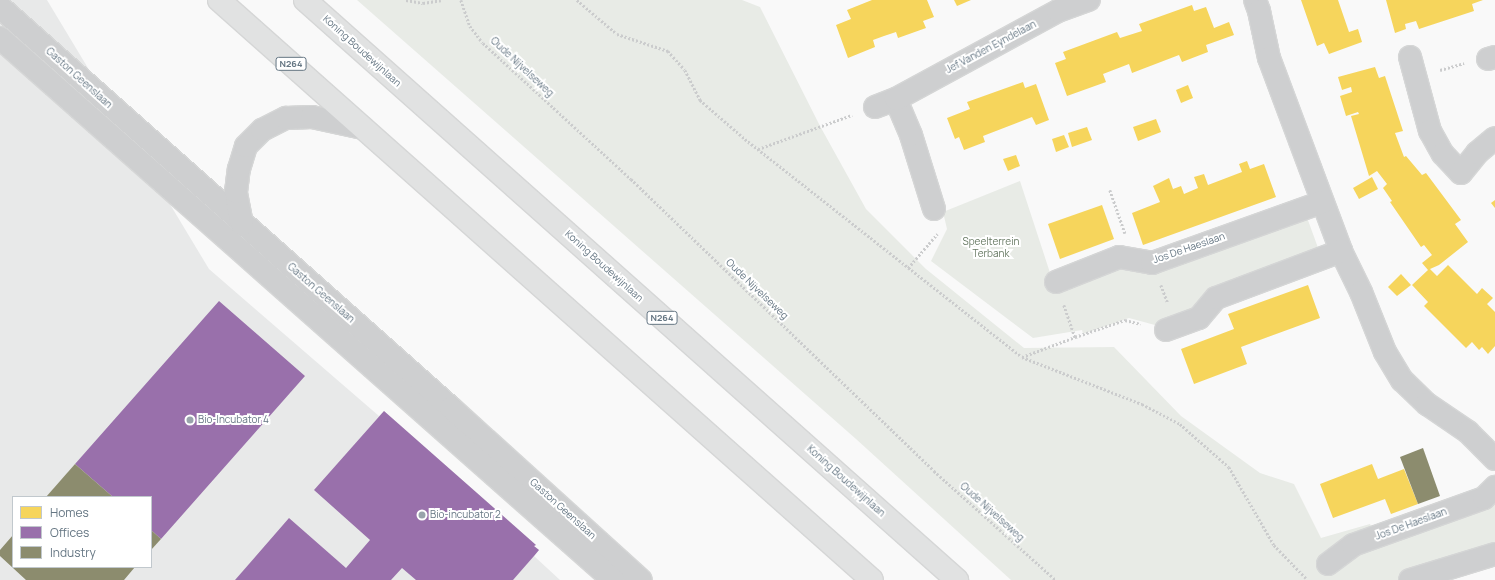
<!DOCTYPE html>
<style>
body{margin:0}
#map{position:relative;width:1495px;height:580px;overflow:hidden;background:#f9f9f9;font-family:Manrope,sans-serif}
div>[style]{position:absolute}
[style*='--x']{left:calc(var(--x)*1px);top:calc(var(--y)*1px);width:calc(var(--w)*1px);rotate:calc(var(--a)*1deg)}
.built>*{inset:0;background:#e8e9e9}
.green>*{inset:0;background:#e8ebe6}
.homes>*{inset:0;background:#f6d55c}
.offices>*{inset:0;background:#9970ab}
.industry>*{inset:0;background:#8c8c6e}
.path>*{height:2.5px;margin-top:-1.25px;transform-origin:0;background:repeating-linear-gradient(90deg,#cbcccd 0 2px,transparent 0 4px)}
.roads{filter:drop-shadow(1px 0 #d5d6d6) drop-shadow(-1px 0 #d5d6d6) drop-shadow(0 1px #d5d6d6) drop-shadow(0 -1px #d5d6d6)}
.minor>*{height:22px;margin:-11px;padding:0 11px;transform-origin:11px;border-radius:11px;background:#cecfd0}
.highway>*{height:22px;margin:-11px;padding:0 11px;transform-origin:11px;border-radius:11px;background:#e1e2e2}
.dots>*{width:11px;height:11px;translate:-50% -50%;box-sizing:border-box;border:2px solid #fff;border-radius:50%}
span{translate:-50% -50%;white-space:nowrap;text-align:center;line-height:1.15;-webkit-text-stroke:4px #fff;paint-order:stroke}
.shield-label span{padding:1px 3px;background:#fff;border:1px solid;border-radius:3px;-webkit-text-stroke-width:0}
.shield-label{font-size:9px;color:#657683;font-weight:700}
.street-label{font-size:10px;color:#657683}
.park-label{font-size:10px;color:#687a64}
.poi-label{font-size:10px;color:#657683}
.left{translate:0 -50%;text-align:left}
.legend{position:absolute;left:12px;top:496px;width:140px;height:72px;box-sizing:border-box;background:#fff;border:1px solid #c1c8cd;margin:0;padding:5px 7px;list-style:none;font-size:12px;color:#657683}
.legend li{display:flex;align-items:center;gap:8px;height:20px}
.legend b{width:20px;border:1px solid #c1c8cd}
</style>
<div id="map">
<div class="built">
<i style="clip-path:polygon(evenodd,0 0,47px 0,209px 269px,379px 416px,384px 411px,536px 545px,534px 546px,539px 550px,534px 556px,560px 580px,0 580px,0 0,13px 497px,151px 497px,151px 567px,13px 567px,13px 497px)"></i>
</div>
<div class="green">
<i style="clip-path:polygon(357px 0,742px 0,760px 7px,820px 126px,866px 209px,926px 269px,1024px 348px,1114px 347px,1181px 416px,1260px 473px,1294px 484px,1321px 538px,1370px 524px,1377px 537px,1495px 487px,1495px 554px,1410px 580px,1011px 580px,856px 439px)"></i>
<i style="clip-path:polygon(1020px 181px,1054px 285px,1305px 212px,1321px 256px,1166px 328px,1129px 318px,1083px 334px,1082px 330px,1033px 338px,931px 261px,947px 229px,943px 212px)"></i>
</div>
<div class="homes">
<i style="clip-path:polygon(872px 0,927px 0,934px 17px,923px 21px,926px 28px,898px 38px,896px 32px,884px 36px,873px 40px,875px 47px,848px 58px,836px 25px,851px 19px,847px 10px)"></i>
<i style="clip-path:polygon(954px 0,971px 0,957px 6px)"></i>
<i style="clip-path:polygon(1301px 0,1338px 0,1349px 32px,1358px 29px,1362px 42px,1329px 54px,1324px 43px,1317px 46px)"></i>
<i style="clip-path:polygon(1386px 0,1483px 0,1472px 4px,1474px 11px,1419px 29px,1416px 21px,1405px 24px,1406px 29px,1395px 33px)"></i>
<i style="clip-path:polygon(1192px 5px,1194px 11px,1206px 7px,1214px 28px,1229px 22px,1234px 35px,1206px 45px,1208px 52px,1182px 62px,1179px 55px,1132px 73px,1129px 64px,1103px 74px,1106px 82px,1067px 96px,1055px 63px,1066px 59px,1063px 52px,1117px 32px,1120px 38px,1142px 31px,1139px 24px)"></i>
<i style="clip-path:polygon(1375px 67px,1379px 78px,1385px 76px,1403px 131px,1395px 133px,1404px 157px,1406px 156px,1422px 175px,1426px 173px,1461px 220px,1455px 224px,1468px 242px,1439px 265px,1430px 269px,1437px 276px,1448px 265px,1477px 294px,1482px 288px,1493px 298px,1487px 304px,1495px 312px,1495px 346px,1488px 354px,1482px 347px,1479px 350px,1472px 342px,1466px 348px,1424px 306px,1428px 302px,1412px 285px,1428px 270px,1422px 263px,1432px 255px,1424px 245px,1421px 247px,1390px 202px,1392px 201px,1383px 188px,1387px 184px,1377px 171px,1369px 176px,1351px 116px,1359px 114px,1358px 112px,1346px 116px,1340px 96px,1352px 92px,1351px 87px,1342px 90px,1338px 77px)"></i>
<i style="clip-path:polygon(1023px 82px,1025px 88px,1036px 84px,1049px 120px,1036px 125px,1032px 117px,983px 136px,985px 142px,964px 150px,959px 137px,955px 139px,947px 118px,970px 109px,967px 102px)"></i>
<i style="clip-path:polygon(1188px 85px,1193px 98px,1181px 103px,1176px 90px)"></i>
<i style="clip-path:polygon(1156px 119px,1161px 132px,1138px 141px,1133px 127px)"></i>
<i style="clip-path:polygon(1087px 127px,1092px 140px,1072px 147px,1068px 133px)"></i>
<i style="clip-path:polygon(1064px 135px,1069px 147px,1056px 152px,1052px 139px)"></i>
<i style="clip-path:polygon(1016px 155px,1020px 166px,1008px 171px,1003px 159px)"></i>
<i style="clip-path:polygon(1247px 161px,1250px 169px,1264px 164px,1276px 197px,1143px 245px,1132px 213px,1160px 202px,1153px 186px,1169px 178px,1173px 189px,1181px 186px,1184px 194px,1198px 188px,1194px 177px,1204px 174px,1208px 185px,1242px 172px,1239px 164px)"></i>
<i style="clip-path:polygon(1372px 177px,1378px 189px,1359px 199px,1353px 188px)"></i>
<i style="clip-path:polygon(1495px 200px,1495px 208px,1491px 203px)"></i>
<i style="clip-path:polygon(1102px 205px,1114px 239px,1060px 259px,1048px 224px)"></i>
<i style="clip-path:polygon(1401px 274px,1411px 285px,1397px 296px,1388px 287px)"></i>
<i style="clip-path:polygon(1308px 285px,1320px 318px,1241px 347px,1247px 364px,1194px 384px,1181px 349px,1234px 329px,1228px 314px)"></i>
<i style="clip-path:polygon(1372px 464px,1378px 479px,1404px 469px,1418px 504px,1391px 514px,1385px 499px,1333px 518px,1320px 484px)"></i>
</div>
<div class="offices">
<i style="clip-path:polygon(219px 301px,305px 376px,161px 539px,151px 530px,151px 497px,113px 497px,75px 464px)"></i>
<i style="clip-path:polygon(384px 411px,536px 545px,534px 546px,539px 550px,534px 556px,513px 580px,416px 580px,402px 568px,391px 580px,235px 580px,289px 518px,346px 568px,370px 540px,314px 490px)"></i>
</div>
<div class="industry">
<i style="clip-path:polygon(1423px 448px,1440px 496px,1418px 504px,1400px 457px)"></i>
<i style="clip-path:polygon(75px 464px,113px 497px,46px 497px)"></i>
<i style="clip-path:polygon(151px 530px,161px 539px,151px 550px)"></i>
<i style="clip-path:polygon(13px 535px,13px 567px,135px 567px,124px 580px,26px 580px,0 556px,0 550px)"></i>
</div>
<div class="path">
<i style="--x:406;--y:0;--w:17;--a:10"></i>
<i style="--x:423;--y:3;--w:18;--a:-9"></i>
<i style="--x:461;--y:0;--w:28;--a:71"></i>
<i style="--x:470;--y:26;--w:21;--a:53"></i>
<i style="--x:483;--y:43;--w:201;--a:42.6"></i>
<i style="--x:631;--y:179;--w:421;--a:43.9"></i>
<i style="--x:934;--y:471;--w:164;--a:41.8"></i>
<i style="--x:577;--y:0;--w:52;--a:40.4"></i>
<i style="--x:617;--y:34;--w:54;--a:18.4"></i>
<i style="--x:668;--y:51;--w:25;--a:48"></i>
<i style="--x:685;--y:70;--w:34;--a:63"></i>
<i style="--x:700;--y:100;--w:60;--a:40.9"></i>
<i style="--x:745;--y:139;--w:352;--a:38.2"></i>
<i style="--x:1022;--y:357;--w:129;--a:21.4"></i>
<i style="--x:1142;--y:404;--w:43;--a:27.8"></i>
<i style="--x:1180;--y:424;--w:65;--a:41.3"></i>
<i style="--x:1229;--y:467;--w:90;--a:60"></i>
<i style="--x:1274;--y:545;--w:46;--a:45.9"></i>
<i style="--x:1440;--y:70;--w:25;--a:-16"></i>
<i style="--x:758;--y:149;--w:100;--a:-19.9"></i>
<i style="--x:1110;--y:190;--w:46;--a:70.8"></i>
<i style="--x:908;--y:268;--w:45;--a:-49.5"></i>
<i style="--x:1161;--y:285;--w:19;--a:69"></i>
<i style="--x:1064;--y:305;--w:34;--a:71"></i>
<i style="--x:1075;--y:337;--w:53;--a:-18.8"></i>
<i style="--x:1125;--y:320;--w:16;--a:14"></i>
<i style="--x:1022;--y:357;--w:57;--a:-20.7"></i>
</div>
<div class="roads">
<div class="minor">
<i style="--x:1255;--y:0;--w:12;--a:70"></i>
<i style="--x:1259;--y:11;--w:48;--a:78"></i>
<i style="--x:1269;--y:58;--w:206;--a:69.5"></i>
<i style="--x:1341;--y:251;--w:46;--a:64"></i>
<i style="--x:1361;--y:292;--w:65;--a:68.2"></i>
<i style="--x:1385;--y:352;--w:33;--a:59"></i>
<i style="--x:1402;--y:380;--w:35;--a:44"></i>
<i style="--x:1427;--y:404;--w:50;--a:34.3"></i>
<i style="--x:1468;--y:432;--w:38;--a:45"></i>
<i style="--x:0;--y:7;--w:603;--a:41.64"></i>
<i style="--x:451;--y:408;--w:256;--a:42.2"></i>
<i style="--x:0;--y:38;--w:818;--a:41.48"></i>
<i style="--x:1410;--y:57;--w:77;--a:74.9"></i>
<i style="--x:1430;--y:131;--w:26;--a:61"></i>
<i style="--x:1443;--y:154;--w:26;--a:47"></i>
<i style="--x:1461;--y:173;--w:26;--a:-51"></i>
<i style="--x:1477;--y:153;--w:23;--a:-40"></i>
<i style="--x:1488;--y:59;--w:7;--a:-16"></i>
<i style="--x:875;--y:107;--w:22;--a:-21"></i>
<i style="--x:934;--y:209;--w:77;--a:-107.3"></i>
<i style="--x:911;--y:135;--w:39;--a:-113"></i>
<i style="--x:896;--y:99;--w:184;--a:-28.5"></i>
<i style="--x:1058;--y:11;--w:33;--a:-20"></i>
<i style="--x:242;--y:224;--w:33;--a:-101"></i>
<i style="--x:236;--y:192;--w:23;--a:-83"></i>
<i style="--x:239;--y:169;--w:24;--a:-73"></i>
<i style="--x:246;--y:146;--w:23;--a:-45"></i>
<i style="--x:262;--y:130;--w:27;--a:-27"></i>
<i style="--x:286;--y:118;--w:26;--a:-2"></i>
<i style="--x:312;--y:117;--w:52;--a:12.2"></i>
<i style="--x:1056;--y:282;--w:68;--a:-21.6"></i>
<i style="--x:1119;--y:257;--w:34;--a:10"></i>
<i style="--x:1152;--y:263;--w:181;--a:-19.7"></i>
<i style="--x:1166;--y:330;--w:35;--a:-20"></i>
<i style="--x:1199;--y:318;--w:26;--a:-50"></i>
<i style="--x:1216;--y:298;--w:134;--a:-20.6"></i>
<i style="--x:1328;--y:564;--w:31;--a:-37"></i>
<i style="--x:1353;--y:545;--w:139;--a:-19.7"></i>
<i style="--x:1484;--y:498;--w:16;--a:-45"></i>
<i style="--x:1410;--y:580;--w:89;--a:-17"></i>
</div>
<div class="highway">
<i style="--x:219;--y:0;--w:873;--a:41.61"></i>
<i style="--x:305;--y:0;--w:873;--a:41.66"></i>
</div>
</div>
<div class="dots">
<i style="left:190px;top:420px;background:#99a4ac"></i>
<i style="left:422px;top:515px;background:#99a4ac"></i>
</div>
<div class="shield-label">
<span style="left:291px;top:64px">N264</span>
<span style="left:662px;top:318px">N264</span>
</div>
<div class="street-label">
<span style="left:991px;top:47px;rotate:-28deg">Jef Vanden Eyndelaan</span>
<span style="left:362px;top:51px;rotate:42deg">Koning Boudewijnlaan</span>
<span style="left:522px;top:67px;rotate:43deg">Oude Nijvelseweg</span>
<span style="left:79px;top:78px;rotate:42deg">Gaston Geenslaan</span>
<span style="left:1189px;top:248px;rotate:-19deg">Jos De Haeslaan</span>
<span style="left:604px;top:266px;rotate:42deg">Koning Boudewijnlaan</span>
<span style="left:757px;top:289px;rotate:44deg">Oude Nijvelseweg</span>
<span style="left:321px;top:293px;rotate:41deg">Gaston Geenslaan</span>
<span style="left:846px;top:481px;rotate:42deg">Koning Boudewijnlaan</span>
<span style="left:563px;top:509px;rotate:42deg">Gaston Geenslaan</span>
<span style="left:992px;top:512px;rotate:42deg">Oude Nijvelseweg</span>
<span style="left:1411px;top:524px;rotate:-20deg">Jos De Haeslaan</span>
</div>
<div class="park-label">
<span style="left:991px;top:247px">Speelterrein<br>Terbank</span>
</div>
<div class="poi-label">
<span class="left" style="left:198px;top:420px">Bio-Incubator 4</span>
<span class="left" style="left:430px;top:515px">Bio-incubator 2</span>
</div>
<ul class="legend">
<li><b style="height:11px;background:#f6d55c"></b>Homes</li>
<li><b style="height:11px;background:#9970ab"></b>Offices</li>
<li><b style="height:11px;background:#8c8c6e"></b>Industry</li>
</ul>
</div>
